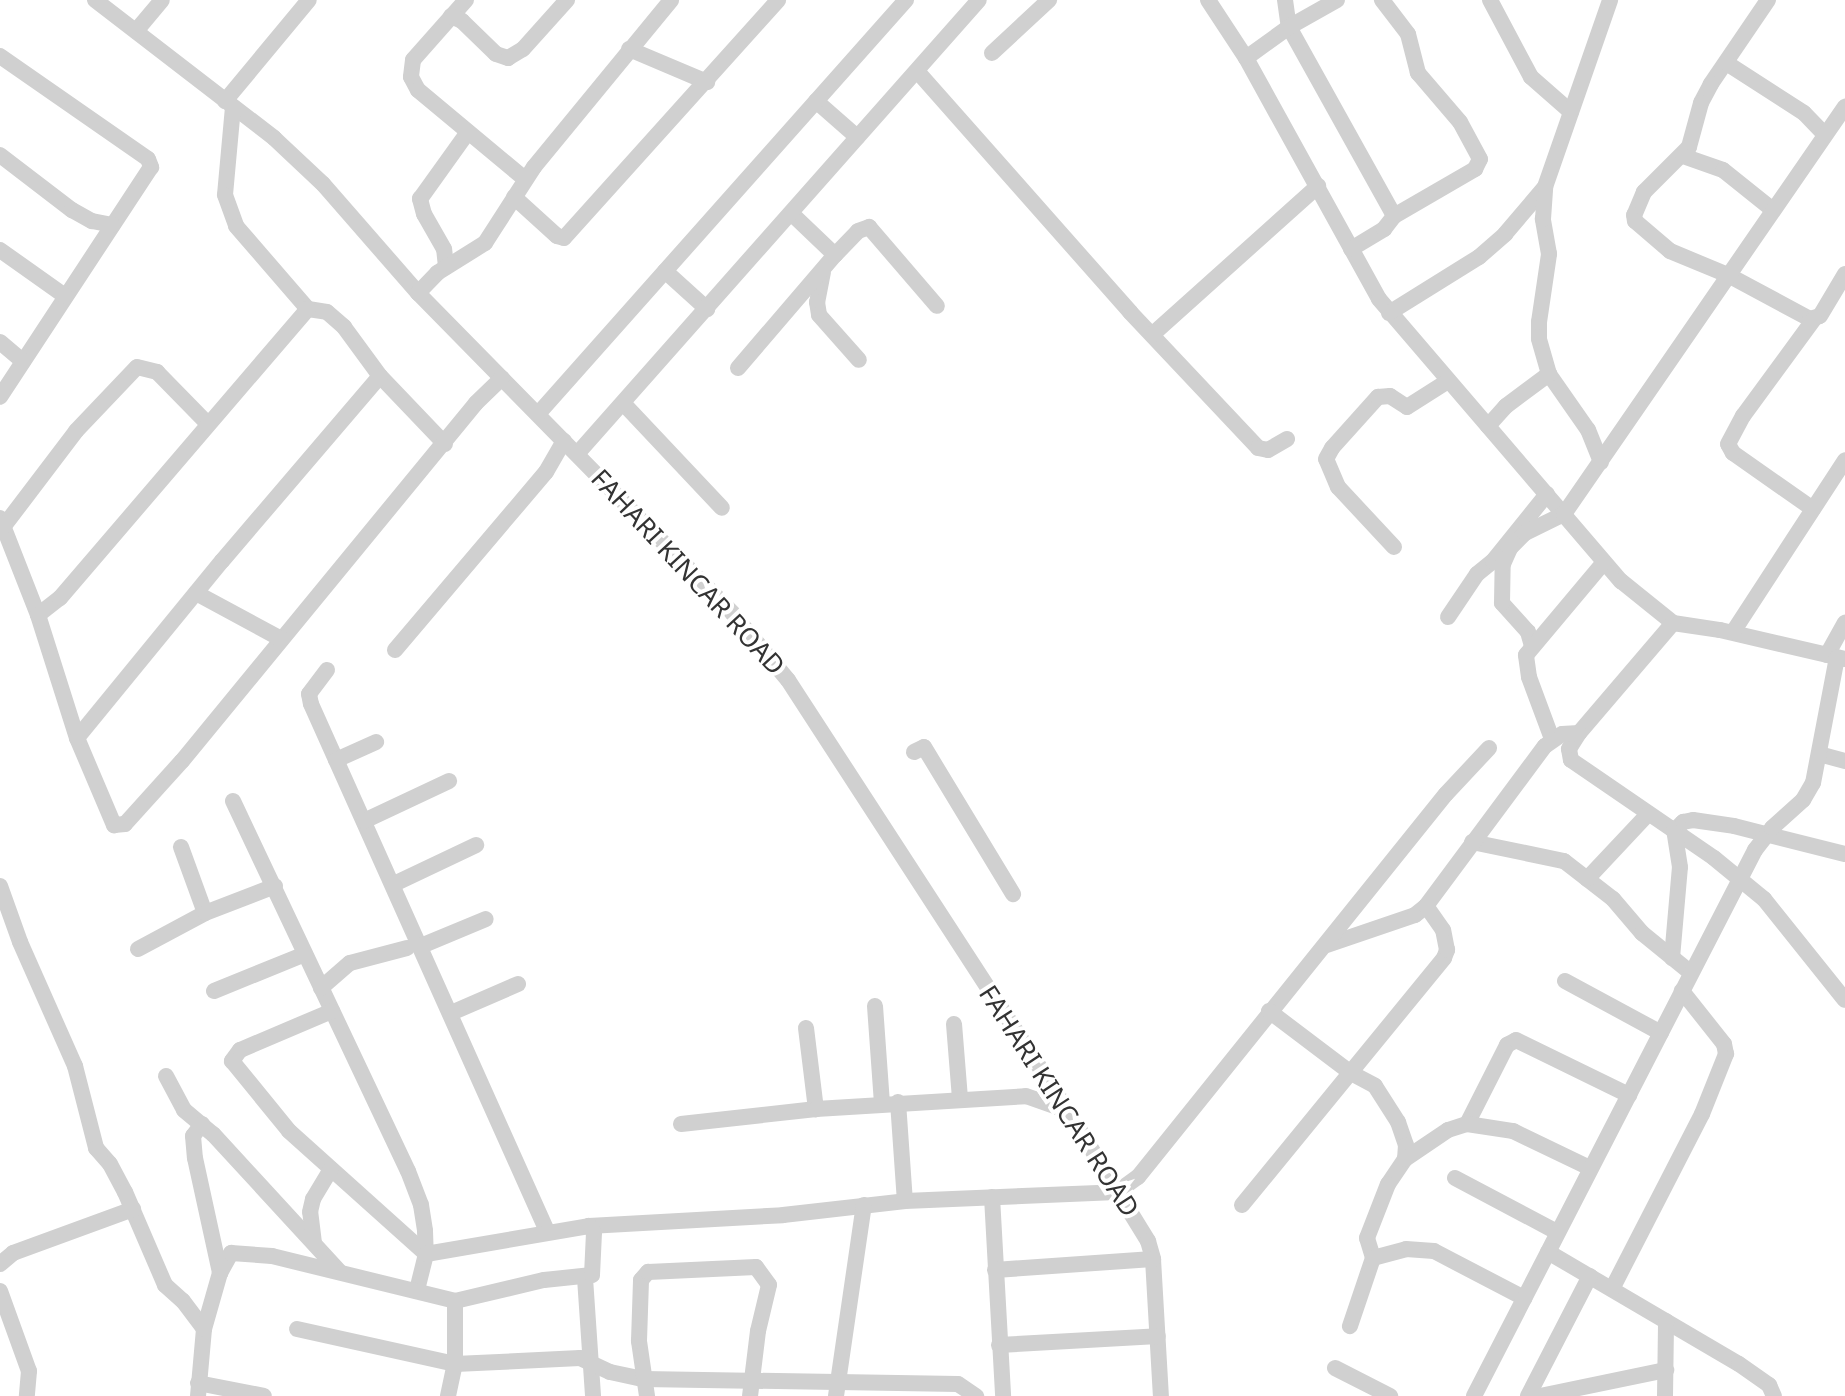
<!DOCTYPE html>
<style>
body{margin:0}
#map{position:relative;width:1845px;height:1396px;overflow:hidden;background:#fff;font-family:"Noto Sans",sans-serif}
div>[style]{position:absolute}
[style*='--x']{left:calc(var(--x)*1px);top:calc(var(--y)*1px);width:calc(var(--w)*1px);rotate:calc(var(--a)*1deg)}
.minor>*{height:16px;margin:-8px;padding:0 8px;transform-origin:8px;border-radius:8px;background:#d0d0d0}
span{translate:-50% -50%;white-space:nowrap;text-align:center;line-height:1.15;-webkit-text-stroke:8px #fff;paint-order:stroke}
.street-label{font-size:26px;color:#333}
</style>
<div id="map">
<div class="minor">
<i style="--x:95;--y:0;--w:226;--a:37.6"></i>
<i style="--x:274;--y:138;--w:67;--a:43.2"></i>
<i style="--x:323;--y:184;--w:145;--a:48.9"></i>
<i style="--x:418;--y:293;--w:450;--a:45.5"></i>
<i style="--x:733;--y:614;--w:86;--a:50.2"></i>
<i style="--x:788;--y:680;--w:514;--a:56.99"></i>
<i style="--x:1068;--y:1111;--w:153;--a:58.4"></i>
<i style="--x:1148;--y:1241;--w:19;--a:74"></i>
<i style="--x:1153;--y:1259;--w:137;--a:86.7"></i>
<i style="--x:466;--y:0;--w:80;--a:131.5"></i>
<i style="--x:413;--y:60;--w:17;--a:97"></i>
<i style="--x:411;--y:77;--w:15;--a:62"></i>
<i style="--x:418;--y:90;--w:139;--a:39.8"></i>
<i style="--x:1208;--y:0;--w:69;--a:56.8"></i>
<i style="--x:1246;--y:58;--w:275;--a:61.1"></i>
<i style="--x:1379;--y:299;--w:372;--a:49.4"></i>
<i style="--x:1621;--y:581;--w:67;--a:38.9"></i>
<i style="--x:1673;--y:623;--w:48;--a:8.5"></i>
<i style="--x:1720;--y:630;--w:128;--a:13.1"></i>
<i style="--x:1285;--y:0;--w:27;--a:82"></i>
<i style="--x:1289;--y:27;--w:216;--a:60.9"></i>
<i style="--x:1490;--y:0;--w:87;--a:62"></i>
<i style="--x:1531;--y:77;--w:53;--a:41.2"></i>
<i style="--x:1768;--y:0;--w:102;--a:124.2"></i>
<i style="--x:1711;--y:84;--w:21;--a:118"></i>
<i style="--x:1701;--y:103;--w:46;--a:105.3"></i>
<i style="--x:1689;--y:147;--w:64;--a:135"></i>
<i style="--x:1644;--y:192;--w:25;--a:113"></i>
<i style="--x:1634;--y:215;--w:6;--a:81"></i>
<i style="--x:1635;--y:221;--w:46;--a:40.6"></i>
<i style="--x:1670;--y:251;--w:63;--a:22.5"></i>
<i style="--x:1728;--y:275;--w:93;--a:28.2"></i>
<i style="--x:1810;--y:319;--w:10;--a:-17"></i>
<i style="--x:1820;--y:316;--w:49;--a:-59.2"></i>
<i style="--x:451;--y:16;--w:12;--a:24"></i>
<i style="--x:462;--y:21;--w:47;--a:44.1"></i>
<i style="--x:496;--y:54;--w:13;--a:18"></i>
<i style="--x:508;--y:58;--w:17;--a:-31"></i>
<i style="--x:523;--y:49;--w:66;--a:-48.1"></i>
<i style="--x:136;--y:31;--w:40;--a:-50"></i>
<i style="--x:629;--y:49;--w:85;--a:22.9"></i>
<i style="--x:992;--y:53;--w:78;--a:-42.9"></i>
<i style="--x:0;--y:56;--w:180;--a:34.8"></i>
<i style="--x:148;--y:159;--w:9;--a:69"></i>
<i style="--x:151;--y:167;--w:275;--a:123.3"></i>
<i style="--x:1246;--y:58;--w:53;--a:-35.8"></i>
<i style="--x:1289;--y:27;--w:55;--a:-29.4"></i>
<i style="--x:1728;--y:64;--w:90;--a:32.8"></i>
<i style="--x:1804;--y:113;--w:30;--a:46"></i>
<i style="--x:917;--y:71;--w:322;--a:48.5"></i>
<i style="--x:1130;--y:312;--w:187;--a:46.7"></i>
<i style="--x:1258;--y:448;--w:10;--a:11"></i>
<i style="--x:1268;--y:450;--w:22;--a:-30"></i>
<i style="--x:225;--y:101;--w:131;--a:-50.3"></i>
<i style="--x:816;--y:101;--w:55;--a:41.3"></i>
<i style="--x:233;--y:107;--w:88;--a:95.2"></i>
<i style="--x:225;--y:195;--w:33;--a:70"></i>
<i style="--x:236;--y:226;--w:110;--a:49.1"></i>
<i style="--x:308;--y:309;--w:19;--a:9"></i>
<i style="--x:327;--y:312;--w:23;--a:41"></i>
<i style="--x:344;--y:327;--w:61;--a:53.7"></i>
<i style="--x:380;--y:376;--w:94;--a:46.3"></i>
<i style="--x:0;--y:155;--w:91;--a:37.4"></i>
<i style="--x:72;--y:210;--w:23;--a:29"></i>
<i style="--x:92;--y:221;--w:21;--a:11"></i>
<i style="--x:1683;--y:156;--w:42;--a:19.3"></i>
<i style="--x:1723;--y:170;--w:64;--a:38.7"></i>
<i style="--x:514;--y:197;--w:58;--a:42.2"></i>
<i style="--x:557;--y:236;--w:7;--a:16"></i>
<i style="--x:564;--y:238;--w:320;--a:-48"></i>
<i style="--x:1351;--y:249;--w:39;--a:-31"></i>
<i style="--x:1384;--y:229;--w:16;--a:-52"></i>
<i style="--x:1394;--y:216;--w:94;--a:-30.1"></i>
<i style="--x:1475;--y:169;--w:11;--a:-63"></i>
<i style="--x:1480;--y:159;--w:42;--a:-118.4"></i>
<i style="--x:1460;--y:122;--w:65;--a:-130.6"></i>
<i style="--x:1418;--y:73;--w:40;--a:-104.4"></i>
<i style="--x:1408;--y:34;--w:43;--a:-127.4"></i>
<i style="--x:0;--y:250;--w:80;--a:35.3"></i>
<i style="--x:835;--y:255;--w:33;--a:-46"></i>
<i style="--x:858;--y:231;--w:12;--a:-20"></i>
<i style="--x:869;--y:227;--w:104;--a:49.3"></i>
<i style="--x:446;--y:267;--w:18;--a:-96"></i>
<i style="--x:444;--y:249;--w:40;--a:-119.7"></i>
<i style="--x:424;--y:214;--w:16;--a:-105"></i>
<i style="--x:420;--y:199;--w:82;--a:-54.4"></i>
<i style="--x:665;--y:271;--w:57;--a:42.1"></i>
<i style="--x:823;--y:272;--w:31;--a:101"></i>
<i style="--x:817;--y:302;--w:13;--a:81"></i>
<i style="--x:819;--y:315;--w:60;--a:48.4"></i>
<i style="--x:418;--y:293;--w:28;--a:-46"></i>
<i style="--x:437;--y:273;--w:57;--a:-32"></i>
<i style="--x:485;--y:243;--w:90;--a:-57.2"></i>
<i style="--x:534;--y:167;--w:216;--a:-50.6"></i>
<i style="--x:1389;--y:313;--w:106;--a:-31.9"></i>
<i style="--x:1479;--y:257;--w:35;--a:-41"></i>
<i style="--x:1505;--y:234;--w:62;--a:-49.6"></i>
<i style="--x:1153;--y:334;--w:222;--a:-41.9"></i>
<i style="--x:0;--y:342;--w:30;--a:40"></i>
<i style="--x:738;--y:368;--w:149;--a:-49.4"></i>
<i style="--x:835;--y:255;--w:59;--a:-136.4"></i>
<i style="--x:623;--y:403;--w:144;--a:46.7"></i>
<i style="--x:538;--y:414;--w:554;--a:-48.37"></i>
<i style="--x:1488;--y:426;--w:27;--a:-48"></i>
<i style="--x:1506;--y:406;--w:54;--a:-36.7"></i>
<i style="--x:577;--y:454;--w:606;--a:-48.48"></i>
<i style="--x:1601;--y:462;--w:35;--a:-112"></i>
<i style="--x:1588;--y:430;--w:68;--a:-124.9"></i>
<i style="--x:1549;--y:374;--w:37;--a:-106"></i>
<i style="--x:1539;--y:338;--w:16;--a:-90"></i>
<i style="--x:1539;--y:322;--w:69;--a:-81.6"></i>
<i style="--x:1549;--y:254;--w:36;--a:-100"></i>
<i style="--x:1543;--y:219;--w:32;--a:-86"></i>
<i style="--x:1545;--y:187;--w:198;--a:-70.8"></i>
<i style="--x:1813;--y:509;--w:98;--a:-145"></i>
<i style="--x:1733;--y:453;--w:10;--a:-119"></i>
<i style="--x:1728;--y:444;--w:32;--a:-62"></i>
<i style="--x:1743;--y:416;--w:120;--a:-53.8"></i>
<i style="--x:0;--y:518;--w:104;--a:68.6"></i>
<i style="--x:38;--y:615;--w:129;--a:72.4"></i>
<i style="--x:77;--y:738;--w:95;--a:67"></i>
<i style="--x:114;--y:825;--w:11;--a:-5"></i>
<i style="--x:125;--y:824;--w:85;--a:-47.9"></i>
<i style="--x:182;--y:761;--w:463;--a:-50.6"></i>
<i style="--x:476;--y:403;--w:36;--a:-44"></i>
<i style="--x:4;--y:526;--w:119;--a:-52.8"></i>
<i style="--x:76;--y:431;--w:88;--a:-46.4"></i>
<i style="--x:137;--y:367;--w:21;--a:14"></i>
<i style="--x:157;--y:372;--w:71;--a:45.6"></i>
<i style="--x:1394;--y:547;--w:82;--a:-133"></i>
<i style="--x:1338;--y:487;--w:30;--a:-113"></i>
<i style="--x:1326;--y:459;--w:13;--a:-61"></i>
<i style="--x:1332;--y:448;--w:69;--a:-48"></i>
<i style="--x:1378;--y:397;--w:12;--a:-5"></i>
<i style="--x:1390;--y:396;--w:20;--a:33"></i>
<i style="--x:1407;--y:407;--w:49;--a:-32.4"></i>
<i style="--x:196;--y:593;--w:97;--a:28.4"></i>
<i style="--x:38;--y:615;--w:28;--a:-38"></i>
<i style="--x:60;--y:598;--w:381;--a:-49.4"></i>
<i style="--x:1448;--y:617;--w:52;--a:-56"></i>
<i style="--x:1477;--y:574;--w:21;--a:-39"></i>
<i style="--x:1493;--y:561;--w:86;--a:-51.1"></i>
<i style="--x:1673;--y:623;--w:145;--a:130.5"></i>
<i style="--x:1579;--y:733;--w:19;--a:122"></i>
<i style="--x:1569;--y:749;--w:11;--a:80"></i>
<i style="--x:1571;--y:760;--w:173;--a:34.4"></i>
<i style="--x:1714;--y:858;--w:65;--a:39.4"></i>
<i style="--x:1764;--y:899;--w:129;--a:51.3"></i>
<i style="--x:1733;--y:632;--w:205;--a:-56.9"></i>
<i style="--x:1532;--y:646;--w:15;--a:-106"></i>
<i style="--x:1528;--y:632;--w:39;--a:-132"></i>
<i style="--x:1502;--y:603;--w:39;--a:-89"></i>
<i style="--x:1503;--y:564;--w:17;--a:-66"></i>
<i style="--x:1510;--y:548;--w:21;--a:-45"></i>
<i style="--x:1525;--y:533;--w:43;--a:-26"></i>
<i style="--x:1564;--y:514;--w:495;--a:-55.4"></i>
<i style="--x:395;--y:650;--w:233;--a:-49.7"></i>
<i style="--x:546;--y:472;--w:36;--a:-60"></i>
<i style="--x:1827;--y:655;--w:37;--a:-61"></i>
<i style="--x:327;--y:670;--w:30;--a:127"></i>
<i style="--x:309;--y:694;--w:10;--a:79"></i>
<i style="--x:311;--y:704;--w:577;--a:65.88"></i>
<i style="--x:77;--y:738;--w:229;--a:-50.7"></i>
<i style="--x:222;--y:561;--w:243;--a:-49.5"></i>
<i style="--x:1552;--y:739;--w:66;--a:-110.4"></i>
<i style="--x:1529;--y:677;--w:22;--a:-98"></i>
<i style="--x:1526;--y:655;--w:121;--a:-50"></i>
<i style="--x:914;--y:752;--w:11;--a:-27"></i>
<i style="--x:924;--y:747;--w:172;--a:58.8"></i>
<i style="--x:1819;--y:754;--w:27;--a:15"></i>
<i style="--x:336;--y:760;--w:44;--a:-24.2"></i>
<i style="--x:233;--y:801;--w:409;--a:64.7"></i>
<i style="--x:408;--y:1171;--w:36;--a:69"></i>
<i style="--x:421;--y:1205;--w:26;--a:81"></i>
<i style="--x:425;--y:1231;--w:23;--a:88"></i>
<i style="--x:426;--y:1254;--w:37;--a:104"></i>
<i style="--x:364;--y:821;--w:94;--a:-25.2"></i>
<i style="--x:1472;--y:842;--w:94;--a:11.7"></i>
<i style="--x:1564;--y:861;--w:62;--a:37.8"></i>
<i style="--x:1613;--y:899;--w:45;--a:49.5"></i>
<i style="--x:1642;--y:933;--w:63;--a:39.2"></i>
<i style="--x:181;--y:847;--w:70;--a:70"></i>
<i style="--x:1587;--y:879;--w:89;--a:-46.8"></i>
<i style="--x:394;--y:884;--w:91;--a:-25.4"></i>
<i style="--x:0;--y:886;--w:59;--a:70.3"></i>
<i style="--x:20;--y:942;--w:136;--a:66.1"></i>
<i style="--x:75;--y:1066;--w:85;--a:75.6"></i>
<i style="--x:96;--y:1148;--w:21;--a:49"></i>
<i style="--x:110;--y:1164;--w:32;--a:62"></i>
<i style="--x:125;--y:1192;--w:101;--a:66.7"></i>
<i style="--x:165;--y:1285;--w:24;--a:42"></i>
<i style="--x:183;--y:1301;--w:35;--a:53"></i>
<i style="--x:204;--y:1329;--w:67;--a:95.1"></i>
<i style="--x:1327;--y:945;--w:93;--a:-18.8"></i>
<i style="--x:1415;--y:915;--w:14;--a:-39"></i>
<i style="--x:1426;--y:906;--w:199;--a:-53.4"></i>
<i style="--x:1545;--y:746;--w:21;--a:-35"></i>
<i style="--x:1562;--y:734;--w:17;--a:-3"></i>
<i style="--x:421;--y:946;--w:70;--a:-22.6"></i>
<i style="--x:138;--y:949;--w:76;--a:-28.2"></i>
<i style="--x:205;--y:913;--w:75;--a:-21.1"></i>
<i style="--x:1672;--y:958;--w:91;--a:-85"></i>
<i style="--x:1680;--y:867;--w:36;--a:-99"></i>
<i style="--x:1674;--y:831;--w:13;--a:-45"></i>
<i style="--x:1683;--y:822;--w:10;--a:-11"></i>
<i style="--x:1693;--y:820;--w:41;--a:8.3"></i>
<i style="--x:1734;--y:826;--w:114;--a:14.2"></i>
<i style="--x:1565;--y:981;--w:109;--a:28.4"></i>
<i style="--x:321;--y:988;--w:38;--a:-41"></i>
<i style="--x:350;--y:963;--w:59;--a:-14.7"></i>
<i style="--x:214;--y:991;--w:98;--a:-22.1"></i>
<i style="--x:875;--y:1006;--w:98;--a:85.9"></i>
<i style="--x:332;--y:1011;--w:100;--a:157"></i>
<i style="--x:240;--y:1050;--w:14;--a:126"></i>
<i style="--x:232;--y:1061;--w:90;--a:50.8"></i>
<i style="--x:289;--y:1131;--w:184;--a:41.9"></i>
<i style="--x:426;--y:1254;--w:165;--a:-9.7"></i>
<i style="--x:589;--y:1226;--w:194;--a:-3.2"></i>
<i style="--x:783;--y:1215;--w:123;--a:-6.5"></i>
<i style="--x:905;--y:1201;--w:212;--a:-2.4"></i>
<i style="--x:1117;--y:1192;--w:26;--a:-36"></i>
<i style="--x:1138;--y:1177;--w:491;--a:-51.2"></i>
<i style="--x:1446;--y:794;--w:63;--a:-46.9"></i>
<i style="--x:1269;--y:1011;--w:103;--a:37.1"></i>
<i style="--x:1351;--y:1073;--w:27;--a:28"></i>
<i style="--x:1375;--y:1086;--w:43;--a:57.4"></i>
<i style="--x:1398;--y:1122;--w:24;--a:71"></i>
<i style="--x:1406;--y:1145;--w:14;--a:94"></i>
<i style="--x:1405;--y:1159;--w:30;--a:124"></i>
<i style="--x:1388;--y:1184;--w:58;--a:111.3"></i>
<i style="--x:1367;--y:1238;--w:21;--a:73"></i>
<i style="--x:1373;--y:1258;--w:72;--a:108.7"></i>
<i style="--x:451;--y:1013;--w:73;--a:-23.4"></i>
<i style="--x:954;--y:1024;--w:75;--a:85.4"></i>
<i style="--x:806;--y:1028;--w:82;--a:83"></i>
<i style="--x:166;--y:1076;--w:38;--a:62"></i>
<i style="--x:184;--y:1110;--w:38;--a:40"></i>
<i style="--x:213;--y:1134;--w:186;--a:47.4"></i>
<i style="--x:898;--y:1102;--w:99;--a:86"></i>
<i style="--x:202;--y:1124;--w:15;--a:127"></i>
<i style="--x:193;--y:1136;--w:22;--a:85"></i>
<i style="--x:195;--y:1158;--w:118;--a:77.7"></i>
<i style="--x:681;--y:1124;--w:136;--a:-6.3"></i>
<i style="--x:816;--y:1109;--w:210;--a:-3.5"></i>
<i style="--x:1026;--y:1096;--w:42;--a:19.3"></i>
<i style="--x:1467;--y:1124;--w:89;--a:-63.1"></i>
<i style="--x:1507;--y:1045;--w:10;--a:-29"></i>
<i style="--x:1516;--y:1040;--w:126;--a:26"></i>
<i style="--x:1405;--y:1159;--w:52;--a:-34"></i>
<i style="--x:1448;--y:1130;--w:20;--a:-18"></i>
<i style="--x:1467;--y:1124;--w:47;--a:8.7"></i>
<i style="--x:1513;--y:1131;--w:85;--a:25.7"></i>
<i style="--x:1455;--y:1178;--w:115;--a:27.9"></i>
<i style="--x:992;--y:1197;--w:199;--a:86.8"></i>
<i style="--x:1242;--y:1205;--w:319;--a:-50.7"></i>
<i style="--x:1444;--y:958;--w:9;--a:-69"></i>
<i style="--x:1447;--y:950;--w:20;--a:-101"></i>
<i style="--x:1443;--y:930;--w:29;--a:-125"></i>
<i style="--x:314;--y:1243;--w:31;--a:-97"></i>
<i style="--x:310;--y:1212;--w:13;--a:-77"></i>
<i style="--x:313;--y:1199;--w:35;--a:-59"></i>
<i style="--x:1548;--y:1252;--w:221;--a:30.4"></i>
<i style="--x:1739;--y:1364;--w:37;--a:35"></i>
<i style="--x:1769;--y:1385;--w:12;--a:66"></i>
<i style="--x:1373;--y:1258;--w:34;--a:-15"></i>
<i style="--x:1406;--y:1249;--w:28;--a:4"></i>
<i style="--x:1434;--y:1251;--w:102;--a:27.6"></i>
<i style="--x:0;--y:1264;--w:17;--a:-40"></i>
<i style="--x:13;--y:1253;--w:128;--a:-20.1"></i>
<i style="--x:995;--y:1270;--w:158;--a:-4"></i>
<i style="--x:585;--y:1278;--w:118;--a:86.1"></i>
<i style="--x:1612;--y:1289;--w:197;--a:-62.8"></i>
<i style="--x:1702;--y:1114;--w:65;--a:-68.2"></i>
<i style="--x:1726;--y:1054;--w:10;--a:-101"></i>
<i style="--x:1724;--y:1044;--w:68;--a:-128.4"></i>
<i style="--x:0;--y:1291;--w:85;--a:70.1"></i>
<i style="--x:29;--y:1371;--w:25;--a:95"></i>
<i style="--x:204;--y:1329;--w:58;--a:-74.1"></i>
<i style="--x:220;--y:1273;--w:23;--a:-61"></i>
<i style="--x:231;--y:1253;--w:41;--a:4.2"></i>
<i style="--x:272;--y:1256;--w:188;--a:13.8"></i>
<i style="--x:455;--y:1301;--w:91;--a:-13.3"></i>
<i style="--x:544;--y:1280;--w:48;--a:-5.9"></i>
<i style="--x:592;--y:1275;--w:43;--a:-87.3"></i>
<i style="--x:594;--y:1232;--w:8;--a:-130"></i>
<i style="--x:297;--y:1329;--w:162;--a:12.5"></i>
<i style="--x:455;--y:1364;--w:125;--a:-2.7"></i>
<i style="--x:580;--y:1358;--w:33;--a:25"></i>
<i style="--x:610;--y:1372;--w:34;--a:12"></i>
<i style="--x:643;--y:1379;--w:315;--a:0.9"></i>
<i style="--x:958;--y:1384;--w:22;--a:34"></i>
<i style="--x:999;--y:1345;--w:159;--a:-3.2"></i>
<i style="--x:1335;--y:1368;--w:62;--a:27"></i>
<i style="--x:198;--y:1383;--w:67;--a:11.1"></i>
<i style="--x:448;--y:1396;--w:33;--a:-78"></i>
<i style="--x:455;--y:1364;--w:63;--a:-90"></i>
<i style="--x:647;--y:1396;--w:56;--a:-98.3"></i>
<i style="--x:639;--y:1341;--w:61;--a:-88.1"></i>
<i style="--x:641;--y:1280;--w:11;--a:-49"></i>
<i style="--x:648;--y:1272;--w:108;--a:-2.7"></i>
<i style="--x:756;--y:1267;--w:22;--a:54"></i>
<i style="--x:769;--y:1285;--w:47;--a:103.4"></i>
<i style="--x:758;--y:1331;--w:65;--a:97"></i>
<i style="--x:836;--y:1396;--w:193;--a:-81.7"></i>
<i style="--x:1474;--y:1396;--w:614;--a:-62.77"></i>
<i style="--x:1755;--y:850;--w:28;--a:-52"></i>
<i style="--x:1772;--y:828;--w:42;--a:-42.1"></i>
<i style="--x:1803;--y:800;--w:20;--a:-60"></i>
<i style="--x:1813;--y:783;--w:128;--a:-79.2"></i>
<i style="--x:1528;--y:1396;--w:135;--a:-62.7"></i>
<i style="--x:1540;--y:1396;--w:129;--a:-11.7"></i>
<i style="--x:1665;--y:1396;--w:75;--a:-89.2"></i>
</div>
<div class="street-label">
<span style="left:688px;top:572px;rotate:47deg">FAHARI KINCAR ROAD</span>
<span style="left:1059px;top:1101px;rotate:57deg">FAHARI KINCAR ROAD</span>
</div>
</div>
